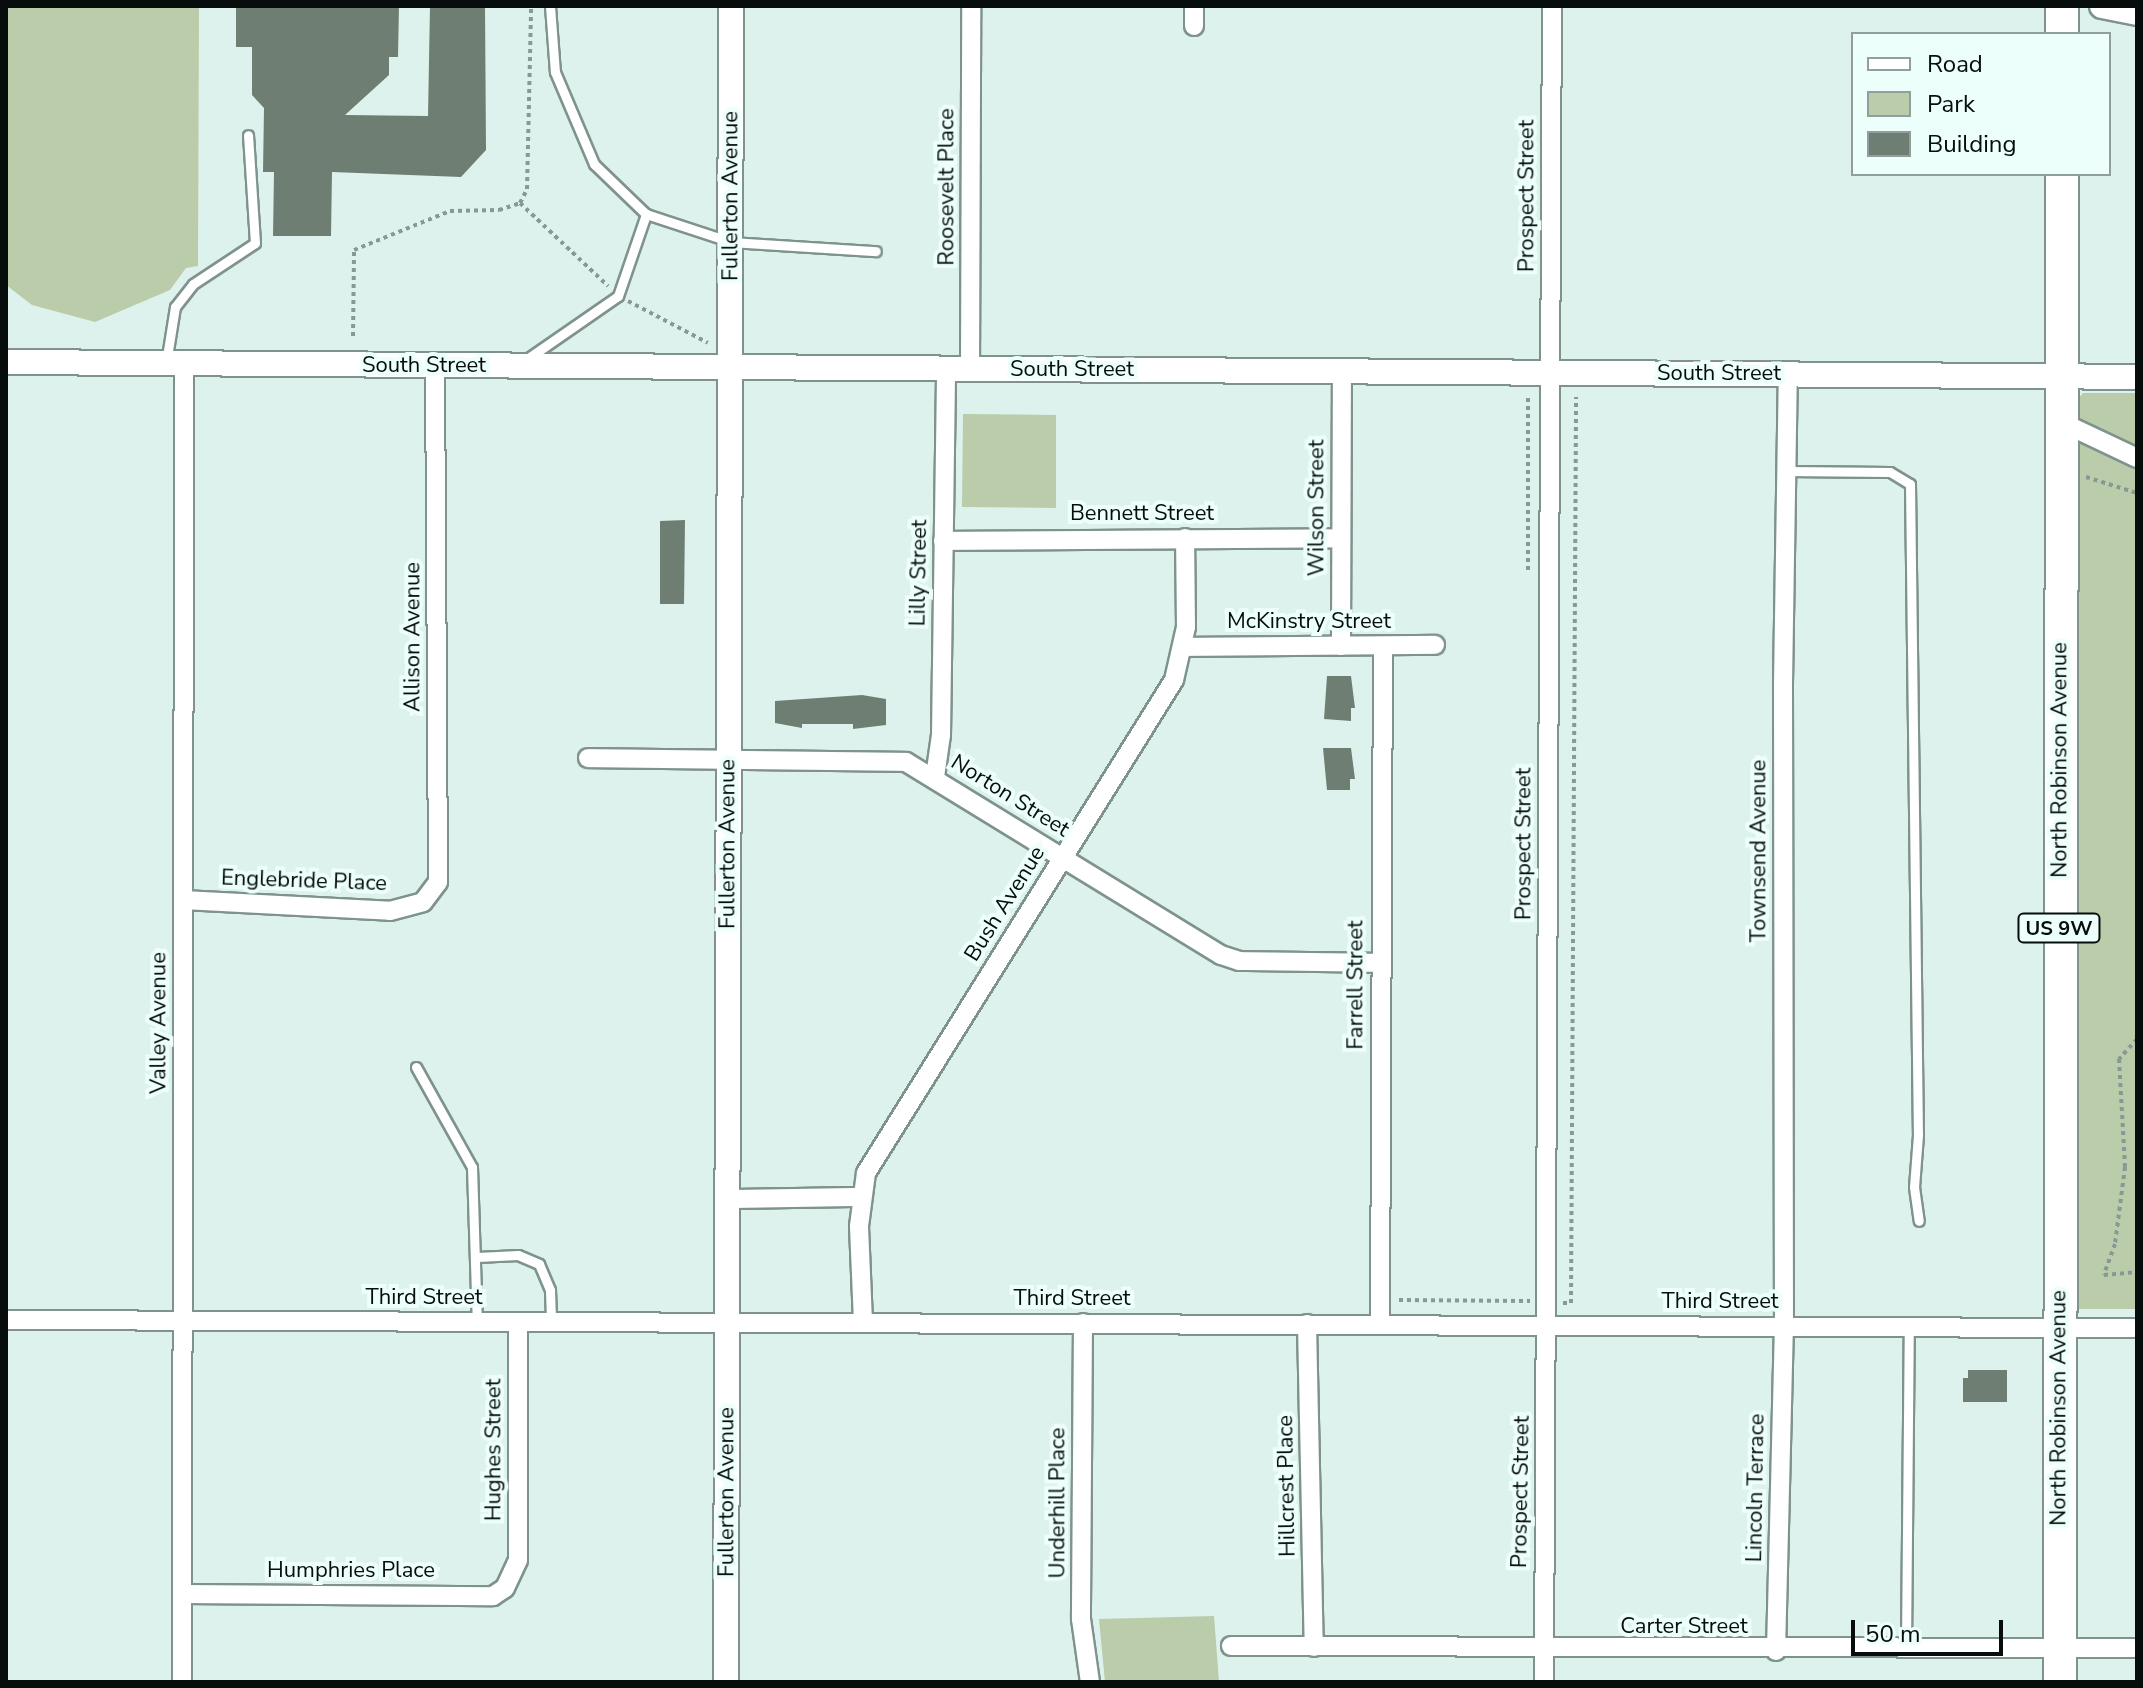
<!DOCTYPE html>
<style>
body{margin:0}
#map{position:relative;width:2143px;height:1688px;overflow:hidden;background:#ddf2ed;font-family:"Nunito Sans",sans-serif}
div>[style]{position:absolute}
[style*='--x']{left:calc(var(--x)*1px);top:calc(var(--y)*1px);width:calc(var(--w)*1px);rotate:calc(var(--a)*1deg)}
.green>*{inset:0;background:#bacca9}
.building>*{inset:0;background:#6f7e73}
.path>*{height:4px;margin-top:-2px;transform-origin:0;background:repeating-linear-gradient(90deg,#889894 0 4px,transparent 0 8px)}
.roads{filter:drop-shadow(2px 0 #7f938e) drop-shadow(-2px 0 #7f938e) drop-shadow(0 2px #7f938e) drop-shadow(0 -2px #7f938e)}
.lane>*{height:9px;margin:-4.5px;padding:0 4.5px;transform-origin:4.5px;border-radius:4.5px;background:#fff}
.street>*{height:18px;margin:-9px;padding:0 9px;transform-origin:9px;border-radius:9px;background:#fff}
.secondary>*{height:24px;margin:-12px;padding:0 12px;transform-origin:12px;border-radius:12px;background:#fff}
.highway>*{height:32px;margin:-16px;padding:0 16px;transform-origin:16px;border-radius:16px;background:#fff}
span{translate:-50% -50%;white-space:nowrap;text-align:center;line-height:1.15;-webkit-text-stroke:8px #edfffb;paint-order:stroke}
.shield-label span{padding:2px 6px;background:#edfffb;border:2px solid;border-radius:6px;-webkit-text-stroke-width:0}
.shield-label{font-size:20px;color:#060d0c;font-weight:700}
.street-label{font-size:22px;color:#060d0c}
.frame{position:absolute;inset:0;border:8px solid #060d0c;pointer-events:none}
.legend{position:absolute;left:1851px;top:32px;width:260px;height:144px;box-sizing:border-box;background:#edfffb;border:2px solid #919e9b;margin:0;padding:10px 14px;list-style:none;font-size:24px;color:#060d0c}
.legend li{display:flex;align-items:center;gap:16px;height:40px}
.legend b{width:40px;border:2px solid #919e9b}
.scale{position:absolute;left:1851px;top:1620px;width:152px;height:36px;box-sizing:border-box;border:4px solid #060d0c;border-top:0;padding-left:10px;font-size:24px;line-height:28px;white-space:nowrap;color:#060d0c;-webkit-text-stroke:6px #edfffb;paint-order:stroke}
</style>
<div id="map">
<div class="green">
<i style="clip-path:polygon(6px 6px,199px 6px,198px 266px,186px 268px,170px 290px,95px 322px,32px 305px,6px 285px)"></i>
<i style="clip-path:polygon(2083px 393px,2137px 393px,2137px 1309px,2078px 1309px,2072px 1300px,2076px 401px)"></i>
<i style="clip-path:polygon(963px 414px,1056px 415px,1056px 508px,962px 507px)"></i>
<i style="clip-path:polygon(1214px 1616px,1219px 1682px,1105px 1682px,1099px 1619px)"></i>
</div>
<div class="building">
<i style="clip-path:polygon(236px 6px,399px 6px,398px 57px,389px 57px,389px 75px,345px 115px,428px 116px,430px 6px,485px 6px,486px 150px,461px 177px,332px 172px,331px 236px,273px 236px,274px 172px,263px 172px,264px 108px,252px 95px,252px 47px,236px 47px)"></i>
<i style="clip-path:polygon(685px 520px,684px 604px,660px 604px,660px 521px)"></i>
<i style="clip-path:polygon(1327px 676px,1351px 676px,1355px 708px,1351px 708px,1351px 721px,1324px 719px)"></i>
<i style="clip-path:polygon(862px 695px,886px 699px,886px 725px,853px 729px,853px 724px,802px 724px,802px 728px,775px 723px,775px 701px)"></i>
<i style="clip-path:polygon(1323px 748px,1351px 748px,1355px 779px,1350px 779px,1350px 790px,1327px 790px)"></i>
<i style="clip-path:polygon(1968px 1370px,2007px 1370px,2007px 1402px,1963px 1402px,1963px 1378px,1968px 1378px)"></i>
</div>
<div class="path">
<i style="--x:520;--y:203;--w:121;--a:43.3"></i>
<i style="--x:628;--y:301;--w:90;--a:27.7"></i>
<i style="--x:353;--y:336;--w:86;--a:-89.3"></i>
<i style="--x:354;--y:250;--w:104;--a:-22.1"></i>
<i style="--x:450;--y:211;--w:49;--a:-1.2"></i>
<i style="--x:499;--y:210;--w:22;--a:-18"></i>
<i style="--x:520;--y:203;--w:16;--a:-63"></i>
<i style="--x:527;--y:189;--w:183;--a:-88.7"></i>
<i style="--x:2086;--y:477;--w:53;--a:17.4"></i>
<i style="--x:1528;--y:570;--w:173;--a:-90"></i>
<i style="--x:2137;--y:1039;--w:27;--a:132"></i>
<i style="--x:2119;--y:1059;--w:108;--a:86.8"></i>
<i style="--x:2125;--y:1167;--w:78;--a:97.4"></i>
<i style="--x:2115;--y:1244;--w:33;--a:110"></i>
<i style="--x:2104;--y:1275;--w:33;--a:-5"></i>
<i style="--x:1399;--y:1300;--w:131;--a:0.4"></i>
<i style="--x:1563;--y:1303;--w:8;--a:0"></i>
<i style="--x:1571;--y:1303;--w:906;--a:-89.68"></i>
</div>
<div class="roads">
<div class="lane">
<i style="--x:550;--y:6;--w:66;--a:85.7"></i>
<i style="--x:555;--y:72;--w:100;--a:67"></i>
<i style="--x:594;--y:164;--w:72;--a:43.9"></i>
<i style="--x:646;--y:214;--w:89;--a:18.2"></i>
<i style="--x:731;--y:242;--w:145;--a:3.6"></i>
<i style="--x:524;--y:361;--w:114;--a:-34.7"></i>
<i style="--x:618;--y:296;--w:87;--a:-71.1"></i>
<i style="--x:166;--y:363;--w:57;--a:-80.9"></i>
<i style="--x:175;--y:307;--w:29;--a:-52"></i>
<i style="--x:193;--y:284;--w:74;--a:-33.5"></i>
<i style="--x:255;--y:243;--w:108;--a:-93.7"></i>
<i style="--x:1786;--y:471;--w:104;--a:0.6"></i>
<i style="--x:1890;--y:472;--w:23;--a:31"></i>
<i style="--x:1910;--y:484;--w:651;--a:89.3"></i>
<i style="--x:1918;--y:1135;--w:52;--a:94.4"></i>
<i style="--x:1914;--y:1187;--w:34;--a:82"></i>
<i style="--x:416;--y:1067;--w:115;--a:60.8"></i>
<i style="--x:472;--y:1167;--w:155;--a:88.2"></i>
<i style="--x:477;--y:1257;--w:41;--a:-2.8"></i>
<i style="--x:518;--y:1255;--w:23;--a:23"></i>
<i style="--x:539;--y:1264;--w:28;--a:67"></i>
<i style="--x:550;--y:1290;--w:32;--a:88"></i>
<i style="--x:1906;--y:1648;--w:321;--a:-89.5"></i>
</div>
<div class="street">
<i style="--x:1194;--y:6;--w:20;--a:90"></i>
<i style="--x:970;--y:369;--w:363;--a:-89.8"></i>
<i style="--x:2061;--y:422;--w:84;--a:25.3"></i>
<i style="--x:943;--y:541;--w:398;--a:-0.4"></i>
<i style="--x:1341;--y:646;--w:275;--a:-89.8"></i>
<i style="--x:1184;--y:647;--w:251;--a:-0.5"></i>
<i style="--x:588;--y:758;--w:318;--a:0.7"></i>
<i style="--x:906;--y:762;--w:369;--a:31.5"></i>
<i style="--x:1221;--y:955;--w:19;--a:18"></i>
<i style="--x:1239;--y:961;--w:141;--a:0.8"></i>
<i style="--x:935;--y:777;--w:42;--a:-81.9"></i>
<i style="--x:941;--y:735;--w:366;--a:-89.2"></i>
<i style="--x:183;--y:900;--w:207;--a:3"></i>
<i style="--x:390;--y:911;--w:34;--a:-15"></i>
<i style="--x:423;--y:902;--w:25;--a:-53"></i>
<i style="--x:438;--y:882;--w:516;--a:-90.33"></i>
<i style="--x:727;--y:1199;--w:133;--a:-0.9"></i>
<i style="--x:6;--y:1320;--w:2131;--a:0.22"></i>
<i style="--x:863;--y:1322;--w:96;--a:-92.4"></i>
<i style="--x:859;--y:1226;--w:53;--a:-82.5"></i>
<i style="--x:866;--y:1173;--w:581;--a:-58.01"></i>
<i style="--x:1174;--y:680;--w:54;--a:-77.2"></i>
<i style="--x:1186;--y:627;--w:89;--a:-90.6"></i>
<i style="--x:1083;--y:1323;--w:296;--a:90.4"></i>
<i style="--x:1081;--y:1619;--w:64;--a:81.9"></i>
<i style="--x:1307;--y:1324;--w:323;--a:88.8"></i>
<i style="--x:1380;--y:1325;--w:679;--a:-89.75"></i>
<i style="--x:182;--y:1594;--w:311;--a:0.4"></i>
<i style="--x:493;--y:1596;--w:14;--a:-34"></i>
<i style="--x:505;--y:1588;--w:31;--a:-65"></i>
<i style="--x:518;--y:1560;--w:238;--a:-90"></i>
<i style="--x:1231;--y:1646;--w:906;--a:0.13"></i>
<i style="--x:1776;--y:1651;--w:324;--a:-88.6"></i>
<i style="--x:1784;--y:1327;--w:644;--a:-90.09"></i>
<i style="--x:1783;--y:683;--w:309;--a:-89.1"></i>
<i style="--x:182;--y:1682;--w:1318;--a:-89.91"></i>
<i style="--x:1544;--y:1682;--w:1676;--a:-89.73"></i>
</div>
<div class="secondary">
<i style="--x:2102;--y:6;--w:36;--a:11"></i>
<i style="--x:6;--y:362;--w:2131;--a:0.4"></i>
<i style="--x:726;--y:1682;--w:1676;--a:-89.83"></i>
</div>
<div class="highway">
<i style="--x:2062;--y:34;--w:28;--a:-90"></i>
<i style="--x:2060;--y:1682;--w:1508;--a:-89.92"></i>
</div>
</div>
<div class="shield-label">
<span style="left:2059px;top:928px">US 9W</span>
</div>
<div class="street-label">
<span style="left:947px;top:187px;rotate:-90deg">Roosevelt Place</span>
<span style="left:731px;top:196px;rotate:-90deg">Fullerton Avenue</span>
<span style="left:1527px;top:196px;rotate:-90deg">Prospect Street</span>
<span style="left:424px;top:366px">South Street</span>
<span style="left:1072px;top:370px">South Street</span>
<span style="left:1719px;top:374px">South Street</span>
<span style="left:1317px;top:508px;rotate:-90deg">Wilson Street</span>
<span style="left:1142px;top:514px">Bennett Street</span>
<span style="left:919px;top:573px;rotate:-89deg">Lilly Street</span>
<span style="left:1309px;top:622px">McKinstry Street</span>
<span style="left:413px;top:637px;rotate:-90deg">Allison Avenue</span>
<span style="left:2060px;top:760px;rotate:-90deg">North Robinson Avenue</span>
<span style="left:1010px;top:796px;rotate:32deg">Norton Street</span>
<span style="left:728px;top:844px;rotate:-90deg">Fullerton Avenue</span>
<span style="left:1524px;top:844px;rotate:-90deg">Prospect Street</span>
<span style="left:1759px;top:851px;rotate:-90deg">Townsend Avenue</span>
<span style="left:304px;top:881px;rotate:2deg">Englebride Place</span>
<span style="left:1005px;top:904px;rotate:-58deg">Bush Avenue</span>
<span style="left:1356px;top:985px;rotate:-90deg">Farrell Street</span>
<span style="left:159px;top:1023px;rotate:-90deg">Valley Avenue</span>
<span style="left:424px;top:1298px">Third Street</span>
<span style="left:1072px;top:1299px">Third Street</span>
<span style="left:1720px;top:1302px">Third Street</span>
<span style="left:2059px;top:1408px;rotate:-90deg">North Robinson Avenue</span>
<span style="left:494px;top:1450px;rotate:-90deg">Hughes Street</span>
<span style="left:1287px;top:1486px;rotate:-91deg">Hillcrest Place</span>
<span style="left:1756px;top:1488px;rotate:-89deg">Lincoln Terrace</span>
<span style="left:727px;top:1492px;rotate:-90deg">Fullerton Avenue</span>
<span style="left:1521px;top:1492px;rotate:-89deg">Prospect Street</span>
<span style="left:1058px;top:1503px;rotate:-90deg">Underhill Place</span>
<span style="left:351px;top:1571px">Humphries Place</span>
<span style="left:1684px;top:1627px">Carter Street</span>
</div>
<div class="frame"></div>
<ul class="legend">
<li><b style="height:10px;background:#fff"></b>Road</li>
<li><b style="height:22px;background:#bacca9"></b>Park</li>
<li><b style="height:22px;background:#6f7e73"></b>Building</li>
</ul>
<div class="scale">50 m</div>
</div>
